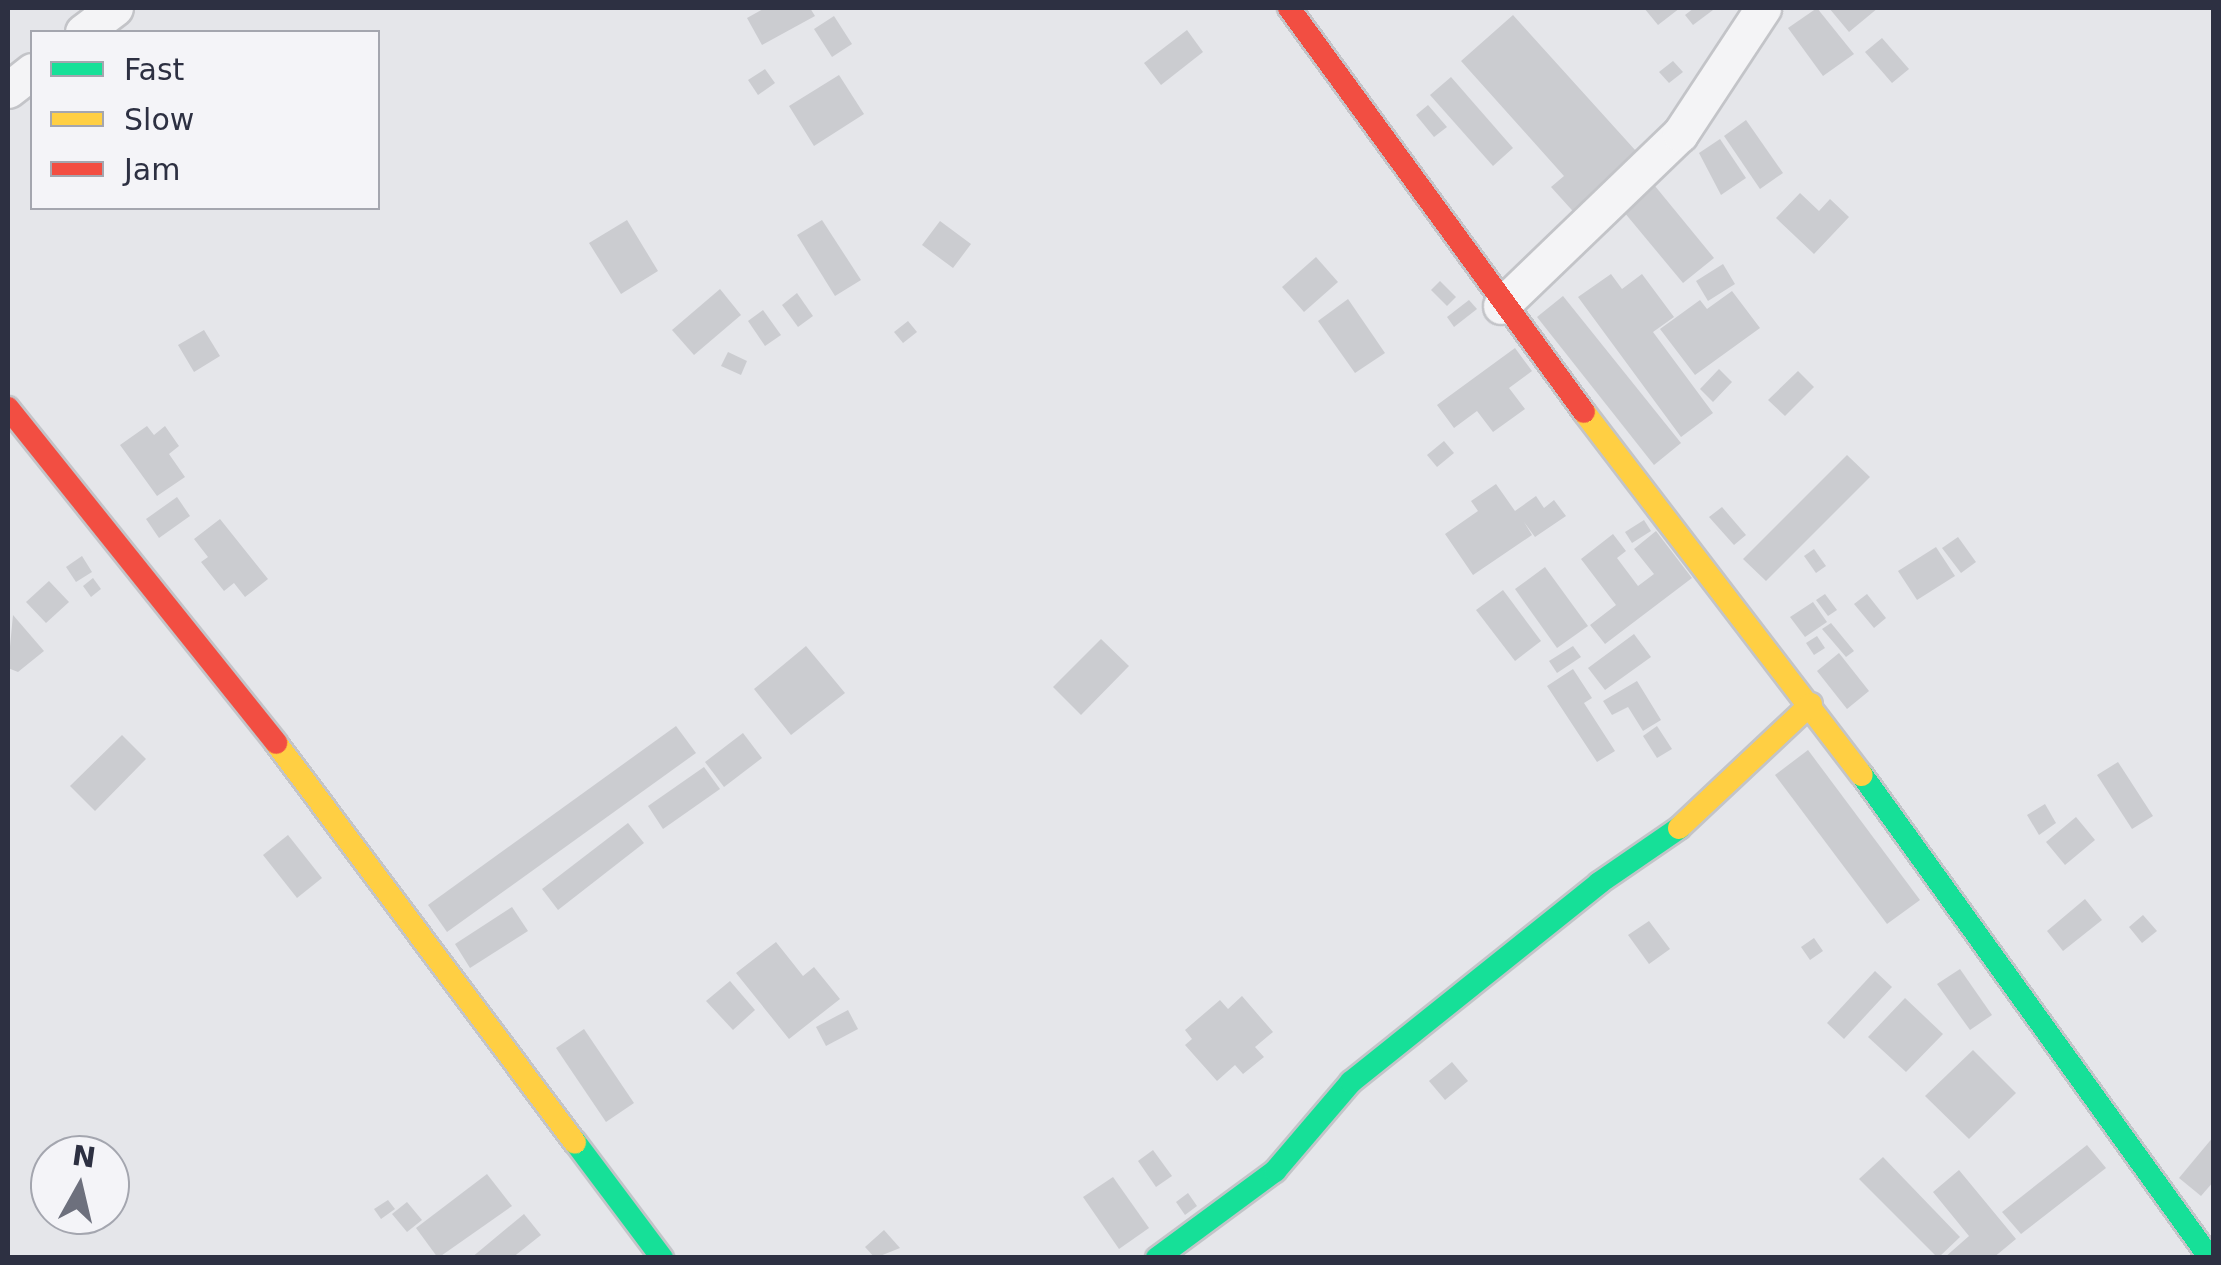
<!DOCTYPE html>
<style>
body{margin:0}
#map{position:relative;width:2221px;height:1265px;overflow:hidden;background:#e5e6ea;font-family:"DejaVu Sans",sans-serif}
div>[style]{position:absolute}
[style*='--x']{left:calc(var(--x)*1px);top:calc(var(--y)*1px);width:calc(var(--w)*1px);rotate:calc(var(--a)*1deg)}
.building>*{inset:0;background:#cbccd0}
.roads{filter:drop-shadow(2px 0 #c3c4c8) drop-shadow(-2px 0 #c3c4c8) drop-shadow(0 2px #c3c4c8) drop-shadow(0 -2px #c3c4c8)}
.street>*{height:35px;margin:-17.5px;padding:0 17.5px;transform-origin:17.5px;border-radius:17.5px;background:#f4f4f6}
.fast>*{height:22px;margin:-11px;padding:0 11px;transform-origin:11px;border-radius:11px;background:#16e098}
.slow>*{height:22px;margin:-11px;padding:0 11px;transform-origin:11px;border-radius:11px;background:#ffcf43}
.jam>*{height:22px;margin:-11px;padding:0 11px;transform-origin:11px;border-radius:11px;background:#f24e42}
span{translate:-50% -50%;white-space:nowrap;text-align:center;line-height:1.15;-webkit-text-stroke:9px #f4f4f8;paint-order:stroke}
.frame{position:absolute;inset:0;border:10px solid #2d3042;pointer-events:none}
.legend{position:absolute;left:30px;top:30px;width:350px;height:180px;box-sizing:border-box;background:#f4f4f8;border:2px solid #a4a6af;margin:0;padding:12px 18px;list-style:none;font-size:30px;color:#2d3042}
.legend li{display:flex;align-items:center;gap:20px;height:50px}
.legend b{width:50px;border:2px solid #a4a6af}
.north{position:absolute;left:30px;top:1135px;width:100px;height:100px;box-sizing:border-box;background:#f4f4f8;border:2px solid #a4a6af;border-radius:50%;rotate:8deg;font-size:28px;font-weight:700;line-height:40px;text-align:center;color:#2d3042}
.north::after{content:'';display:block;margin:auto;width:35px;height:45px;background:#6d707d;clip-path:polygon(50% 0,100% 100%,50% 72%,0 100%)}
</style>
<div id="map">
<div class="building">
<i style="clip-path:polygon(765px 8px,810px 8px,815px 16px,762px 45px,747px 18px)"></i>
<i style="clip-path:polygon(1644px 8px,1680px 8px,1658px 25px)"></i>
<i style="clip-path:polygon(1694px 8px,1712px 8px,1713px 10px,1693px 25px,1685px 15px)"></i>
<i style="clip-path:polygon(1817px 8px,1854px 54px,1823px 76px,1788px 28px)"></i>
<i style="clip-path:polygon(1829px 8px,1878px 8px,1849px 32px)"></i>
<i style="clip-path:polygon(1513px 15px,1645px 161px,1580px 219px,1551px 187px,1564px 176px,1461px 61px)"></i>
<i style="clip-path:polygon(834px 16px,852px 44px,832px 57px,814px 29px)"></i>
<i style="clip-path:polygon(1187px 30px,1203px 52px,1161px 85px,1144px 63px)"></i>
<i style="clip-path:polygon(1882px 38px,1909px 69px,1892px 83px,1865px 52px)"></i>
<i style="clip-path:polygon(1673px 61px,1683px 72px,1669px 83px,1659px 72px)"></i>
<i style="clip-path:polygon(765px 69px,775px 83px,758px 95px,748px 80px)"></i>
<i style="clip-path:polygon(839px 75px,864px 114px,814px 146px,789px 106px)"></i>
<i style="clip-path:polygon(1451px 77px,1513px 148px,1493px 166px,1430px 95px)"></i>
<i style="clip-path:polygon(1428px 105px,1447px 127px,1434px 137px,1416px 115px)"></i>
<i style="clip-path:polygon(1746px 120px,1783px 173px,1760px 189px,1724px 136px)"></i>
<i style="clip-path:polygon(1720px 139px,1746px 178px,1721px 195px,1699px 153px)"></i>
<i style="clip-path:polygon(1655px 186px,1714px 258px,1683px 283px,1624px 212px)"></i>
<i style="clip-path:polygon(1800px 193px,1819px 211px,1830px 199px,1849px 217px,1814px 254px,1776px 218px)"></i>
<i style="clip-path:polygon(627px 220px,658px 271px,621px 294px,589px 243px)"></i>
<i style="clip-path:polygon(822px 220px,861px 280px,835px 296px,797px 235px)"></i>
<i style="clip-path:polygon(940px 221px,971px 244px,953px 268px,922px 245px)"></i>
<i style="clip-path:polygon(1316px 257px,1338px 282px,1304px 312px,1282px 287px)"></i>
<i style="clip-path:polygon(1723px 264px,1735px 284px,1708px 301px,1696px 281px)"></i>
<i style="clip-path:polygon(1611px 274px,1622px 289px,1642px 274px,1674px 317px,1653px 332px,1713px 413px,1681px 437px,1578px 297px)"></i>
<i style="clip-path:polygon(1440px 281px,1456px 297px,1447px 306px,1431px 290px)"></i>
<i style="clip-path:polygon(720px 289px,741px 315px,694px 355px,672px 330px)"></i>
<i style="clip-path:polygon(1732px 291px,1760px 328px,1695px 375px,1660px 329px,1700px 300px,1707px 309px)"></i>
<i style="clip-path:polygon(797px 293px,813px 316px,798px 327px,782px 305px)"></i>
<i style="clip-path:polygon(1563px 296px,1681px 443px,1654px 465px,1537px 317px)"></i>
<i style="clip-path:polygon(1348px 299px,1385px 353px,1355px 373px,1318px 321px)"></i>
<i style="clip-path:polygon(1469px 300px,1477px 309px,1454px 327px,1447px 317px)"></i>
<i style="clip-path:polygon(763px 310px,781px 335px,765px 346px,748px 321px)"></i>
<i style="clip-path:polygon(908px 321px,917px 332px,903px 343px,894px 332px)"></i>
<i style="clip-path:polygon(204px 330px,220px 356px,194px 372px,178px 345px)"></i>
<i style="clip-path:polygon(1515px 348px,1532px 371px,1509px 388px,1525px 409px,1493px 432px,1477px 411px,1454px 428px,1437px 405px)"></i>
<i style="clip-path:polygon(728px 352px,747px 361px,741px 375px,721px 366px)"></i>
<i style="clip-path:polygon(1719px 369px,1732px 382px,1713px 402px,1700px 389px)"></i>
<i style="clip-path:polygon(1798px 371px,1814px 387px,1785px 416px,1768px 400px)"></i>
<i style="clip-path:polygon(147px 426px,154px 435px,165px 426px,179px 446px,169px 454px,185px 477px,157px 496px,120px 445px)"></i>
<i style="clip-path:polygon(1444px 441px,1454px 453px,1437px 467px,1427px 455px)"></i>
<i style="clip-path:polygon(1847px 455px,1870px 477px,1766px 581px,1743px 559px)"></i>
<i style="clip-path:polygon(1496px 484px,1515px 511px,1536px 496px,1544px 508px,1554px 500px,1566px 516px,1535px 537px,1524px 522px,1532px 535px,1473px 575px,1445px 534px,1478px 511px,1471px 501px)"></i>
<i style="clip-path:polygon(177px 497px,190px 516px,159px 538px,146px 519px)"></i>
<i style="clip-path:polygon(1722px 507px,1746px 535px,1734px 545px,1709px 517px)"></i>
<i style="clip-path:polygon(220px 519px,268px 579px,245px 597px,234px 583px,224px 591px,201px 562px,208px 557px,194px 539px)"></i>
<i style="clip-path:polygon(1644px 520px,1651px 531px,1632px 543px,1625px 532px)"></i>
<i style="clip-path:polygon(1656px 531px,1692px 578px,1605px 644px,1590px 625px,1616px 605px,1581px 559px,1613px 534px,1626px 551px,1617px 558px,1638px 586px,1654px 574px,1634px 549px)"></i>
<i style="clip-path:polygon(1958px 537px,1976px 562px,1961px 573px,1942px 548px)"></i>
<i style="clip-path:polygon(1936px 547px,1955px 576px,1917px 600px,1898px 571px)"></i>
<i style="clip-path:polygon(1814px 549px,1826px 566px,1816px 573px,1804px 556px)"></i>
<i style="clip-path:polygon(82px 556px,92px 572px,76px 582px,66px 567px)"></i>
<i style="clip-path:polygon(1545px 567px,1588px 626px,1557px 648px,1515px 589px)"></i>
<i style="clip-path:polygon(93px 578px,101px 589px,91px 597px,83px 586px)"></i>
<i style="clip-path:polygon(49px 581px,69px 602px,46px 623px,26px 602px)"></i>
<i style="clip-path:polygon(1503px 590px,1541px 641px,1515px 661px,1476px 610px)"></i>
<i style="clip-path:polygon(1825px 594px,1837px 610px,1828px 616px,1816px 600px)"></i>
<i style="clip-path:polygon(1867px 594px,1886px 618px,1874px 628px,1854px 604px)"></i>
<i style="clip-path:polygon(1813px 602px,1827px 622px,1805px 637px,1790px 617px)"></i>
<i style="clip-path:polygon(13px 615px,44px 651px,18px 672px,8px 668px)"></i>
<i style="clip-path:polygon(1831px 623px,1854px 651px,1846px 657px,1822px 629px)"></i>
<i style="clip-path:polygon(1634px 634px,1651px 657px,1605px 690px,1588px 668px)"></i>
<i style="clip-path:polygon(1817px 636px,1825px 648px,1814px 655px,1806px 643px)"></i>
<i style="clip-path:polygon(1101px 639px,1129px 666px,1081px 715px,1053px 687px)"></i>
<i style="clip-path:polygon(806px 646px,845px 693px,791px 735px,754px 689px)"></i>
<i style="clip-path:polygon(1573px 646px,1581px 657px,1557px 673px,1549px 661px)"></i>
<i style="clip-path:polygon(1839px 653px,1869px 691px,1847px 709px,1817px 671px)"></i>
<i style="clip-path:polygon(1573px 669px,1592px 698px,1584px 703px,1615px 751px,1597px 762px,1547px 686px)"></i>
<i style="clip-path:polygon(1637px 681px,1661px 720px,1643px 731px,1628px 707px,1612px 715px,1603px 701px)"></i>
<i style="clip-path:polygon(676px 726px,696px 753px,447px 932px,428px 905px)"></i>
<i style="clip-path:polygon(1657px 726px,1672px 749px,1657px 758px,1643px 736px)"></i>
<i style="clip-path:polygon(743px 733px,762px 758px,724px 787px,705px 762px)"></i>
<i style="clip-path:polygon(122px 735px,146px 759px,95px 811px,70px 786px)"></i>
<i style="clip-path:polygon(1808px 750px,1920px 900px,1887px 924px,1775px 775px)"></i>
<i style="clip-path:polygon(2118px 762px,2153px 816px,2132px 829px,2097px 775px)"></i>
<i style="clip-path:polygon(704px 767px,720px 789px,663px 829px,648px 806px)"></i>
<i style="clip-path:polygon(2045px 804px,2056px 823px,2039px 835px,2027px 815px)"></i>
<i style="clip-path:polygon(2076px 817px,2095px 840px,2065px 865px,2046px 842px)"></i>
<i style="clip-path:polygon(628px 823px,644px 843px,558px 910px,542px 889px)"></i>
<i style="clip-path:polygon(288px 835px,322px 878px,297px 898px,263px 855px)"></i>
<i style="clip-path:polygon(2085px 899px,2102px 920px,2063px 951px,2047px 931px)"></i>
<i style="clip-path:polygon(512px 907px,528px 931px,470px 968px,455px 944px)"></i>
<i style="clip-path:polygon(2143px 915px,2157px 931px,2142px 943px,2129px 927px)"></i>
<i style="clip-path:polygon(1649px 921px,1670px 949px,1649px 964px,1628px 935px)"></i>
<i style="clip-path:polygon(1814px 938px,1823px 951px,1810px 960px,1801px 947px)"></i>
<i style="clip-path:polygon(776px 942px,803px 976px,814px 967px,840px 999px,789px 1039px,736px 973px)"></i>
<i style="clip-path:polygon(1960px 969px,1992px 1015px,1970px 1030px,1937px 984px)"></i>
<i style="clip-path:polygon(1875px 971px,1892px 987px,1844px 1039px,1827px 1023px)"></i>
<i style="clip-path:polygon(730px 981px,755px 1010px,733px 1030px,706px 1001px)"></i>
<i style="clip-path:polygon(1242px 996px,1273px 1032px,1255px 1047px,1264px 1057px,1243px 1074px,1235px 1065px,1217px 1081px,1185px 1045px,1192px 1039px,1185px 1030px,1220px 1000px,1228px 1009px)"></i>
<i style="clip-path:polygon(1905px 998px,1943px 1034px,1906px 1072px,1868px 1037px)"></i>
<i style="clip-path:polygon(848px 1010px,858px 1029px,826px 1046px,816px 1027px)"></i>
<i style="clip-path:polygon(584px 1029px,634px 1103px,606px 1122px,556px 1048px)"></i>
<i style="clip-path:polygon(1973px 1050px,2016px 1093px,1969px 1139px,1925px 1096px)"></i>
<i style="clip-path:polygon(1452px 1062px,1468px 1081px,1445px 1100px,1429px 1081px)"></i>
<i style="clip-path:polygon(2214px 1136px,2214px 1181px,2201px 1196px,2179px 1178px)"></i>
<i style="clip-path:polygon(2087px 1145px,2106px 1168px,2021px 1234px,2002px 1212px)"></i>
<i style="clip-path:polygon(1153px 1150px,1172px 1176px,1156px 1187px,1138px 1161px)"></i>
<i style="clip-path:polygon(1883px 1157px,1960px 1237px,1938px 1258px,1859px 1179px)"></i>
<i style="clip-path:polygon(1959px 1170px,2016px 1239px,1993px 1258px,1944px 1258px,1969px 1236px,1933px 1192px)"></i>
<i style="clip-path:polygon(487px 1174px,512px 1206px,438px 1258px,416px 1228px)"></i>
<i style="clip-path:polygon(1113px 1177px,1149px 1228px,1119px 1249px,1083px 1197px)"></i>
<i style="clip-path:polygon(1188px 1193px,1197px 1206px,1185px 1215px,1176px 1202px)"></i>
<i style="clip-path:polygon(388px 1200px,395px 1209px,381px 1219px,374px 1209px)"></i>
<i style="clip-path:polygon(407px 1202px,422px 1220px,407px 1232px,392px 1214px)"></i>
<i style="clip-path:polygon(524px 1214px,541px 1235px,512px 1258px,471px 1258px)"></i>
<i style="clip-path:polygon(884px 1230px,900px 1248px,875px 1258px,865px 1247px)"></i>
</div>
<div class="roads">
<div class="street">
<i style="--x:83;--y:32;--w:40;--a:-37"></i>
<i style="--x:8;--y:90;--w:31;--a:-38"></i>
<i style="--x:1501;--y:306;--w:248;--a:-43.9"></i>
<i style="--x:1680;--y:134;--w:151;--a:-56.6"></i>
</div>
<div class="fast">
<i style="--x:1862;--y:775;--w:595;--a:54.23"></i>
<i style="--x:575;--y:1142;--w:145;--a:53.1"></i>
<i style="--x:1157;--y:1258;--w:147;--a:-36.4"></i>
<i style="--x:1275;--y:1171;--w:117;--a:-49.5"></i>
<i style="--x:1351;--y:1082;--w:318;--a:-38.7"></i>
<i style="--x:1599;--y:883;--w:97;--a:-34.5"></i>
</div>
<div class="slow">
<i style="--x:1584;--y:412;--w:457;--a:52.6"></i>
<i style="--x:276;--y:743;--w:499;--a:53.2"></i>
<i style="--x:1679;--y:828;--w:181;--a:-43.2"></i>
</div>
<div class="jam">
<i style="--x:1289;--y:8;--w:500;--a:53.86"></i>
<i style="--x:8;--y:408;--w:429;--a:51.3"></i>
</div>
</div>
<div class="frame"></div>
<ul class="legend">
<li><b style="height:12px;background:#16e098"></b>Fast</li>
<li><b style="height:12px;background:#ffcf43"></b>Slow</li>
<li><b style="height:12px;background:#f24e42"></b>Jam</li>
</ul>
<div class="north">N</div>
</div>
